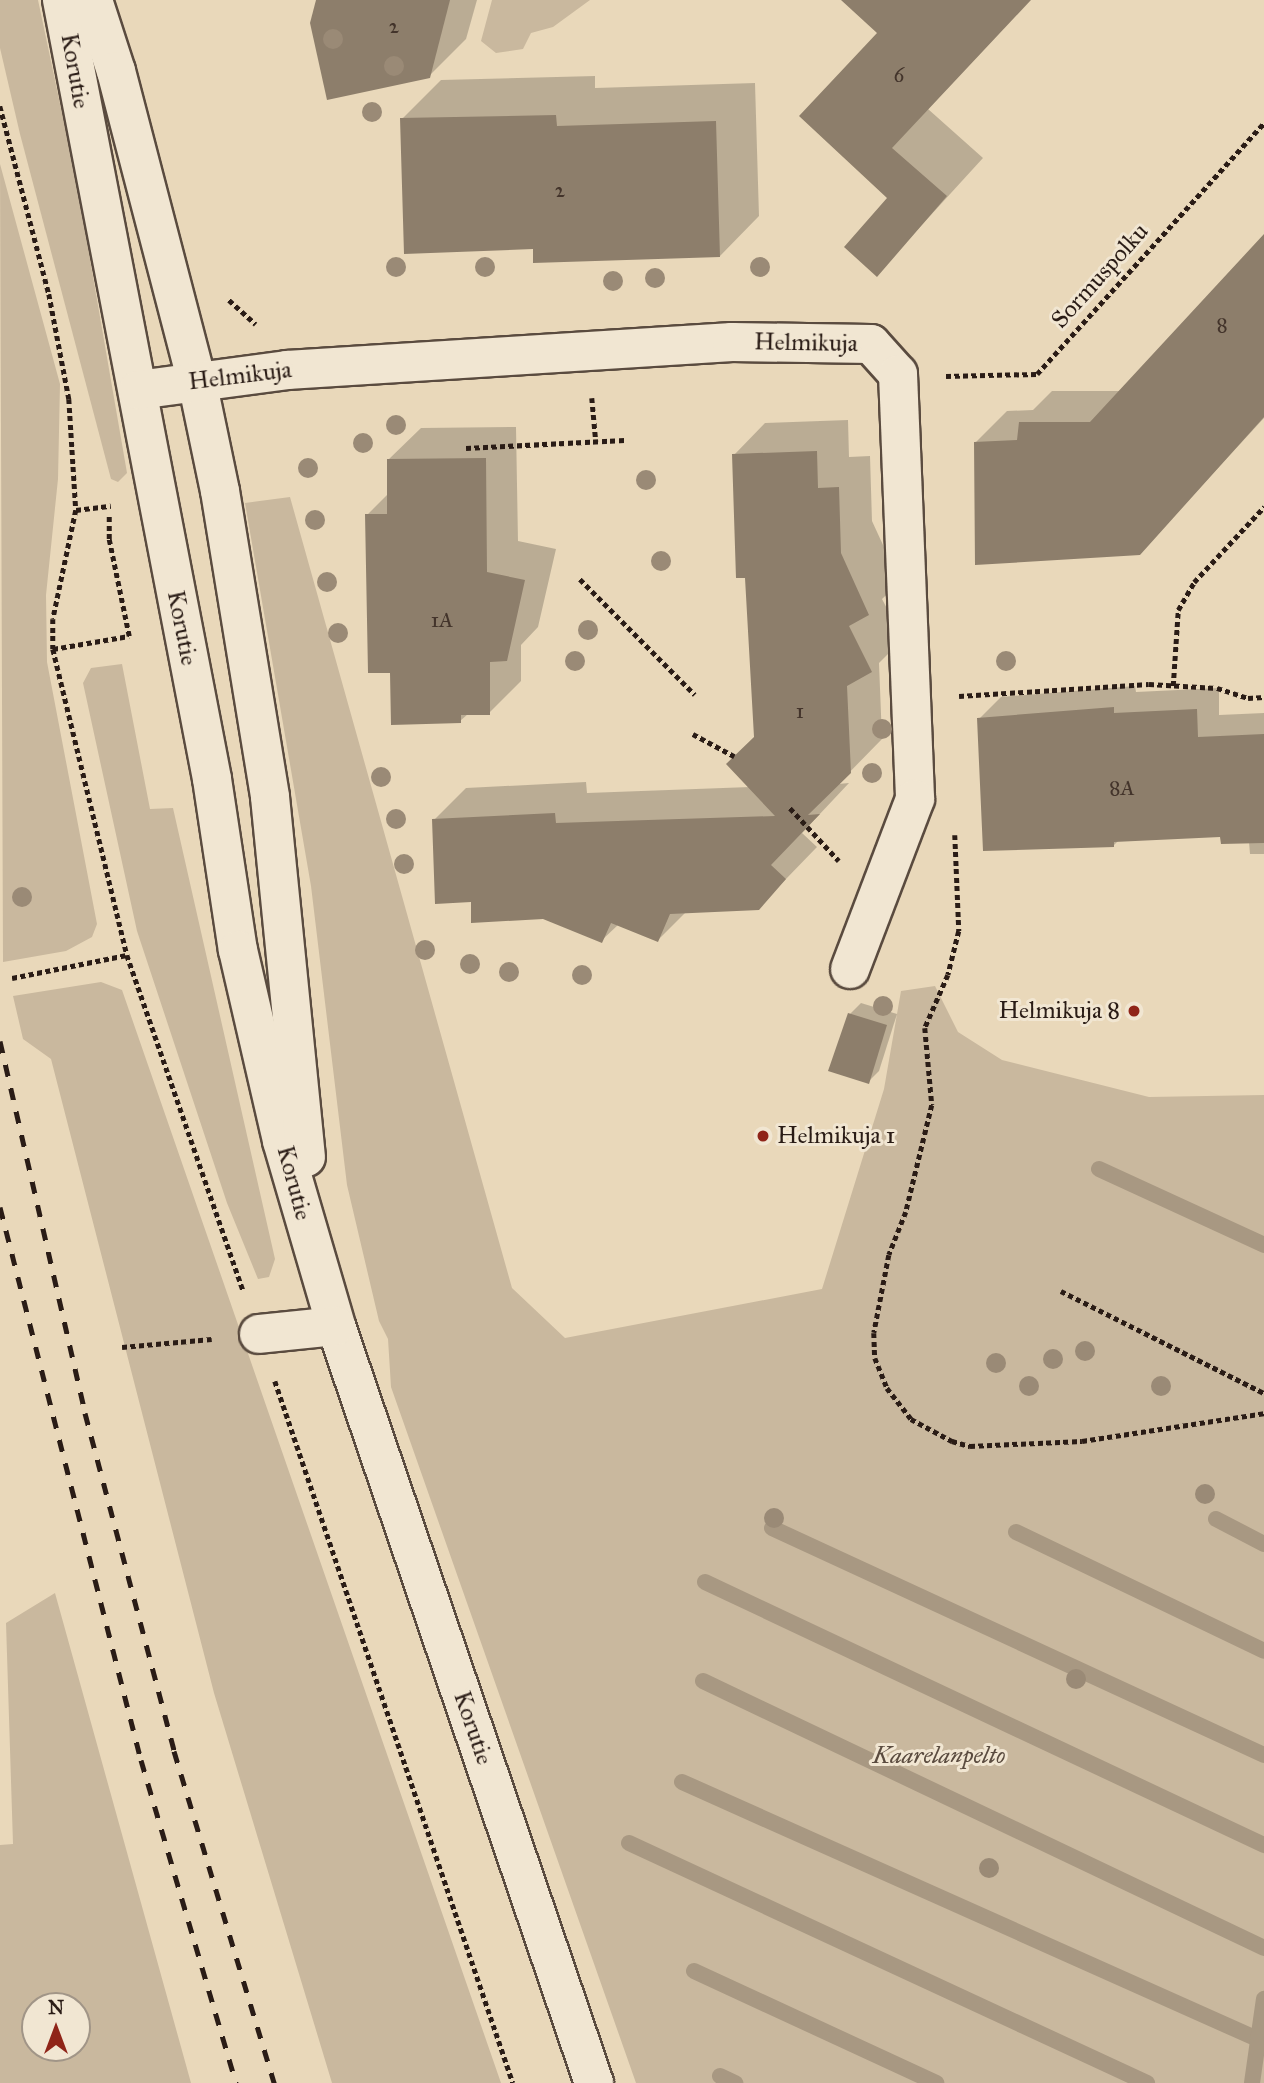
<!DOCTYPE html>
<style>
body{margin:0}
#map{position:relative;width:1264px;height:2083px;overflow:hidden;background:#e9d8ba;font-family:"IM FELL Great Primer",serif}
div>[style]{position:absolute}
[style*='--x']{left:calc(var(--x)*1px);top:calc(var(--y)*1px);width:calc(var(--w)*1px);rotate:calc(var(--a)*1deg)}
.green>*{inset:0;background:#c9b89e}
.shadow>*{inset:0;background:#0003}
.stream>*{height:16px;margin:-8px;padding:0 8px;transform-origin:8px;border-radius:8px;background:#a89882}
.building>*{inset:0;background:#8d7e6b}
.path>*{height:4.5px;margin-top:-2.25px;transform-origin:0;background:repeating-linear-gradient(90deg,#2a1c16 0 5px,transparent 0 8.5px)}
.roads{filter:drop-shadow(2px 0 #5a4b3f) drop-shadow(-2px 0 #5a4b3f) drop-shadow(0 2px #5a4b3f) drop-shadow(0 -2px #5a4b3f)}
.minor>*{height:38px;margin:-19px;padding:0 19px;transform-origin:19px;border-radius:19px;background:#f1e6d2}
.rail>*{height:5px;margin-top:-2.5px;transform-origin:0;background:repeating-linear-gradient(90deg,#2a1c16 0 12px,transparent 0 24px)}
.trees>*{width:20px;height:20px;margin:-10px;border-radius:50%;background:#9a8a76}
.dots>*{width:19px;height:19px;translate:-50% -50%;box-sizing:border-box;border:4px solid #f1e6d2;border-radius:50%}
span{translate:-50% -50%;white-space:nowrap;text-align:center;line-height:1.15;-webkit-text-stroke:6px #f1e6d2;paint-order:stroke}
.number-label{font-size:21px;color:#43342b}
.number-label span{-webkit-text-stroke-width:0}
.street-label{font-size:24px;color:#2a1c16}
.poi-label{font-size:24px;color:#2a1c16}
.right{translate:-100% -50%;text-align:right}
.left{translate:0 -50%;text-align:left}
.park-label{font-size:24px;color:#5a4b3f;font-style:italic}
.north{position:absolute;left:21px;top:1992px;width:70px;height:70px;box-sizing:border-box;background:#f1e6d2;border:2px solid #a19587;border-radius:50%;rotate:0deg;font-size:19px;font-weight:700;line-height:28px;text-align:center;color:#2a1c16}
.north::after{content:'';display:block;margin:auto;width:24px;height:32px;background:#8f2418;clip-path:polygon(50% 0,100% 100%,50% 72%,0 100%)}
</style>
<div id="map">
<div class="green">
<i style="clip-path:polygon(0 0,38px 0,77px 184px,127px 473px,118px 482px,111px 479px,20px 134px,0 48px)"></i>
<i style="clip-path:polygon(492px 0,590px 0,553px 27px,531px 33px,523px 49px,496px 53px,481px 41px)"></i>
<i style="clip-path:polygon(0 164px,60px 384px,58px 479px,46px 595px,47px 662px,97px 924px,92px 937px,66px 951px,3px 962px)"></i>
<i style="clip-path:polygon(290px 497px,512px 1288px,565px 1338px,822px 1289px,884px 1089px,901px 991px,935px 986px,958px 1032px,1002px 1060px,1149px 1097px,1264px 1095px,1264px 2083px,636px 2083px,391px 1387px,388px 1339px,379px 1321px,347px 1185px,311px 886px,245px 503px)"></i>
<i style="clip-path:polygon(122px 664px,150px 809px,173px 808px,275px 1259px,269px 1277px,258px 1279px,227px 1203px,137px 931px,83px 683px,91px 668px)"></i>
<i style="clip-path:polygon(101px 982px,122px 990px,501px 2083px,332px 2083px,214px 1693px,51px 1059px,23px 1039px,13px 996px)"></i>
<i style="clip-path:polygon(evenodd,55px 1593px,191px 2083px,0 2083px,0 1845px,13px 1844px,6px 1623px,55px 1593px,35px 2006px,77px 2006px,77px 2048px,35px 2048px,35px 2006px)"></i>
</div>
<div class="shadow">
<i style="clip-path:polygon(318px 0,477px 0,466px 39px,429px 76px)"></i>
<i style="clip-path:polygon(844px 0,1030px 0,928px 109px,983px 158px,877px 274px,889px 198px,879px 33px)"></i>
<i style="clip-path:polygon(595px 76px,595px 88px,755px 83px,759px 216px,720px 256px,535px 248px,402px 119px,441px 80px)"></i>
<i style="clip-path:polygon(1264px 236px,1264px 418px,1139px 554px,975px 443px,1007px 411px,1033px 410px,1052px 391px,1121px 391px)"></i>
<i style="clip-path:polygon(848px 420px,849px 457px,870px 456px,872px 521px,900px 582px,882px 599px,903px 639px,879px 663px,882px 739px,838px 784px,849px 783px,802px 833px,817px 847px,758px 908px,687px 911px,658px 940px,619px 924px,601px 941px,543px 918px,473px 900px,434px 820px,466px 788px,586px 782px,587px 793px,750px 787px,755px 737px,747px 577px,734px 455px,765px 423px)"></i>
<i style="clip-path:polygon(516px 427px,518px 541px,556px 549px,538px 627px,521px 645px,521px 681px,489px 713px,468px 714px,460px 721px,392px 672px,367px 515px,389px 493px,389px 459px,421px 428px)"></i>
<i style="clip-path:polygon(1135px 686px,1136px 692px,1219px 688px,1219px 715px,1264px 713px,1264px 854px,1250px 854px,1249px 842px,1222px 835px,1119px 840px,1114px 845px,979px 719px,1001px 697px)"></i>
<i style="clip-path:polygon(861px 1003px,897px 1014px,879px 1071px,868px 1082px,850px 1014px)"></i>
</div>
<div class="stream">
<i style="--x:1099;--y:1169;--w:182;--a:24.7"></i>
<i style="--x:1216;--y:1519;--w:54;--a:27.5"></i>
<i style="--x:772;--y:1528;--w:542;--a:24.77"></i>
<i style="--x:1016;--y:1532;--w:275;--a:25.6"></i>
<i style="--x:705;--y:1582;--w:618;--a:25.2"></i>
<i style="--x:703;--y:1681;--w:621;--a:25.45"></i>
<i style="--x:682;--y:1782;--w:637;--a:24.07"></i>
<i style="--x:629;--y:1843;--w:571;--a:24.86"></i>
<i style="--x:694;--y:1971;--w:267;--a:24.8"></i>
<i style="--x:720;--y:2076;--w:17;--a:25"></i>
<i style="--x:1252;--y:2083;--w:85;--a:-81.9"></i>
</div>
<div class="building">
<i style="clip-path:polygon(316px 0,450px 0,430px 78px,327px 100px,310px 23px)"></i>
<i style="clip-path:polygon(841px 0,1031px 0,892px 148px,947px 196px,877px 277px,844px 247px,887px 198px,799px 116px,877px 33px)"></i>
<i style="clip-path:polygon(556px 115px,557px 126px,716px 121px,720px 257px,533px 263px,533px 249px,404px 254px,400px 118px)"></i>
<i style="clip-path:polygon(1264px 234px,1264px 417px,1140px 555px,975px 565px,974px 442px,1017px 440px,1019px 422px,1090px 422px)"></i>
<i style="clip-path:polygon(817px 451px,818px 488px,839px 487px,841px 553px,869px 615px,849px 626px,872px 672px,847px 686px,851px 773px,808px 815px,820px 814px,771px 865px,786px 879px,759px 910px,670px 914px,658px 942px,611px 923px,602px 943px,543px 919px,471px 923px,471px 902px,435px 904px,432px 819px,555px 813px,556px 823px,775px 816px,726px 764px,754px 737px,745px 578px,736px 578px,732px 454px)"></i>
<i style="clip-path:polygon(486px 458px,487px 572px,525px 580px,507px 661px,490px 662px,490px 715px,461px 715px,461px 723px,391px 725px,390px 673px,368px 673px,365px 514px,387px 514px,387px 459px)"></i>
<i style="clip-path:polygon(1114px 707px,1114px 713px,1197px 709px,1198px 737px,1264px 734px,1264px 843px,1221px 844px,1220px 837px,1114px 842px,1114px 847px,983px 851px,977px 718px)"></i>
<i style="clip-path:polygon(848px 1013px,887px 1025px,869px 1084px,828px 1071px)"></i>
</div>
<div class="path">
<i style="--x:0;--y:106;--w:194;--a:75.4"></i>
<i style="--x:49;--y:294;--w:107;--a:79.2"></i>
<i style="--x:69;--y:399;--w:111;--a:86.4"></i>
<i style="--x:76;--y:510;--w:111;--a:101.9"></i>
<i style="--x:53;--y:619;--w:30;--a:90"></i>
<i style="--x:53;--y:649;--w:315;--a:76.4"></i>
<i style="--x:127;--y:955;--w:355;--a:70.9"></i>
<i style="--x:229;--y:300;--w:36;--a:42"></i>
<i style="--x:946;--y:376;--w:91;--a:-1.3"></i>
<i style="--x:1037;--y:374;--w:338;--a:-47.9"></i>
<i style="--x:592;--y:398;--w:44;--a:84.8"></i>
<i style="--x:466;--y:448;--w:159;--a:-2.9"></i>
<i style="--x:76;--y:510;--w:35;--a:-7"></i>
<i style="--x:580;--y:579;--w:163;--a:45.2"></i>
<i style="--x:53;--y:649;--w:77;--a:-9.7"></i>
<i style="--x:129;--y:636;--w:99;--a:-101.7"></i>
<i style="--x:109;--y:539;--w:25;--a:-90"></i>
<i style="--x:1173;--y:686;--w:76;--a:-86.2"></i>
<i style="--x:1178;--y:610;--w:32;--a:-60"></i>
<i style="--x:1194;--y:582;--w:103;--a:-47"></i>
<i style="--x:959;--y:696;--w:190;--a:-3.6"></i>
<i style="--x:1149;--y:684;--w:68;--a:3.4"></i>
<i style="--x:1217;--y:688;--w:33;--a:18"></i>
<i style="--x:1248;--y:698;--w:16;--a:-4"></i>
<i style="--x:693;--y:734;--w:47;--a:28.2"></i>
<i style="--x:790;--y:808;--w:72;--a:47.2"></i>
<i style="--x:955;--y:835;--w:96;--a:87.6"></i>
<i style="--x:959;--y:931;--w:45;--a:104"></i>
<i style="--x:948;--y:975;--w:58;--a:113.5"></i>
<i style="--x:925;--y:1028;--w:77;--a:84.8"></i>
<i style="--x:932;--y:1105;--w:110;--a:103.7"></i>
<i style="--x:906;--y:1212;--w:46;--a:111.6"></i>
<i style="--x:889;--y:1255;--w:79;--a:100.9"></i>
<i style="--x:874;--y:1333;--w:25;--a:88"></i>
<i style="--x:875;--y:1358;--w:32;--a:68"></i>
<i style="--x:887;--y:1388;--w:39;--a:52"></i>
<i style="--x:911;--y:1419;--w:47;--a:28.2"></i>
<i style="--x:952;--y:1441;--w:19;--a:16"></i>
<i style="--x:970;--y:1446;--w:112;--a:-2.6"></i>
<i style="--x:1082;--y:1441;--w:184;--a:-8.7"></i>
<i style="--x:12;--y:978;--w:117;--a:-11.3"></i>
<i style="--x:1061;--y:1291;--w:227;--a:26.7"></i>
<i style="--x:122;--y:1347;--w:90;--a:-5.1"></i>
<i style="--x:275;--y:1381;--w:741;--a:71.27"></i>
</div>
<div class="roads">
<div class="minor">
<i style="--x:62;--y:0;--w:793;--a:79.1"></i>
<i style="--x:212;--y:779;--w:173;--a:81.4"></i>
<i style="--x:238;--y:950;--w:196;--a:77"></i>
<i style="--x:282;--y:1141;--w:193;--a:73.7"></i>
<i style="--x:336;--y:1326;--w:800;--a:71.18"></i>
<i style="--x:93;--y:0;--w:75;--a:72.1"></i>
<i style="--x:116;--y:71;--w:320;--a:75.4"></i>
<i style="--x:197;--y:381;--w:112;--a:78.2"></i>
<i style="--x:220;--y:491;--w:310;--a:80.7"></i>
<i style="--x:270;--y:797;--w:362;--a:84.3"></i>
<i style="--x:138;--y:390;--w:150;--a:-7.6"></i>
<i style="--x:287;--y:370;--w:446;--a:-3.6"></i>
<i style="--x:732;--y:342;--w:139;--a:0.8"></i>
<i style="--x:871;--y:344;--w:40;--a:48"></i>
<i style="--x:898;--y:374;--w:425;--a:87.7"></i>
<i style="--x:915;--y:799;--w:182;--a:110.9"></i>
<i style="--x:259;--y:1334;--w:77;--a:-5.9"></i>
</div>
</div>
<div class="rail">
<i style="--x:0;--y:1041;--w:382;--a:77.1"></i>
<i style="--x:85;--y:1413;--w:350;--a:75.2"></i>
<i style="--x:174;--y:1751;--w:347;--a:73.2"></i>
<i style="--x:0;--y:1207;--w:571;--a:75.7"></i>
<i style="--x:141;--y:1760;--w:337;--a:73.6"></i>
</div>
<div class="trees">
<i style="left:333px;top:39px"></i>
<i style="left:394px;top:66px"></i>
<i style="left:372px;top:112px"></i>
<i style="left:396px;top:267px"></i>
<i style="left:485px;top:267px"></i>
<i style="left:760px;top:267px"></i>
<i style="left:655px;top:278px"></i>
<i style="left:613px;top:281px"></i>
<i style="left:396px;top:425px"></i>
<i style="left:363px;top:443px"></i>
<i style="left:308px;top:468px"></i>
<i style="left:646px;top:480px"></i>
<i style="left:315px;top:520px"></i>
<i style="left:661px;top:561px"></i>
<i style="left:327px;top:582px"></i>
<i style="left:588px;top:630px"></i>
<i style="left:338px;top:633px"></i>
<i style="left:575px;top:661px"></i>
<i style="left:1006px;top:661px"></i>
<i style="left:882px;top:729px"></i>
<i style="left:872px;top:773px"></i>
<i style="left:381px;top:777px"></i>
<i style="left:396px;top:819px"></i>
<i style="left:404px;top:864px"></i>
<i style="left:22px;top:897px"></i>
<i style="left:425px;top:950px"></i>
<i style="left:470px;top:964px"></i>
<i style="left:509px;top:972px"></i>
<i style="left:582px;top:975px"></i>
<i style="left:883px;top:1006px"></i>
<i style="left:1085px;top:1351px"></i>
<i style="left:1053px;top:1359px"></i>
<i style="left:996px;top:1363px"></i>
<i style="left:1029px;top:1386px"></i>
<i style="left:1161px;top:1386px"></i>
<i style="left:1205px;top:1494px"></i>
<i style="left:774px;top:1518px"></i>
<i style="left:1076px;top:1679px"></i>
<i style="left:989px;top:1868px"></i>
</div>
<div class="dots">
<i style="left:1134px;top:1011px;background:#8f2418"></i>
<i style="left:763px;top:1136px;background:#8f2418"></i>
</div>
<div class="number-label">
<span style="left:394px;top:26px">2</span>
<span style="left:899px;top:75px">6</span>
<span style="left:560px;top:190px">2</span>
<span style="left:1222px;top:325px">8</span>
<span style="left:442px;top:620px">1A</span>
<span style="left:800px;top:711px">1</span>
<span style="left:1122px;top:788px">8A</span>
</div>
<div class="street-label">
<span style="left:75px;top:71px;rotate:80deg">Korutie</span>
<span style="left:1100px;top:276px;rotate:-48deg">Sormuspolku</span>
<span style="left:806px;top:343px;rotate:1deg">Helmikuja</span>
<span style="left:240px;top:376px;rotate:-7deg">Helmikuja</span>
<span style="left:182px;top:628px;rotate:79deg">Korutie</span>
<span style="left:294px;top:1183px;rotate:75deg">Korutie</span>
<span style="left:473px;top:1728px;rotate:71deg">Korutie</span>
</div>
<div class="poi-label">
<span class="right" style="left:1120px;top:1011px">Helmikuja 8</span>
<span class="left" style="left:777px;top:1136px">Helmikuja 1</span>
</div>
<div class="park-label">
<span style="left:939px;top:1756px">Kaarelanpelto</span>
</div>
<div class="north">N</div>
</div>
